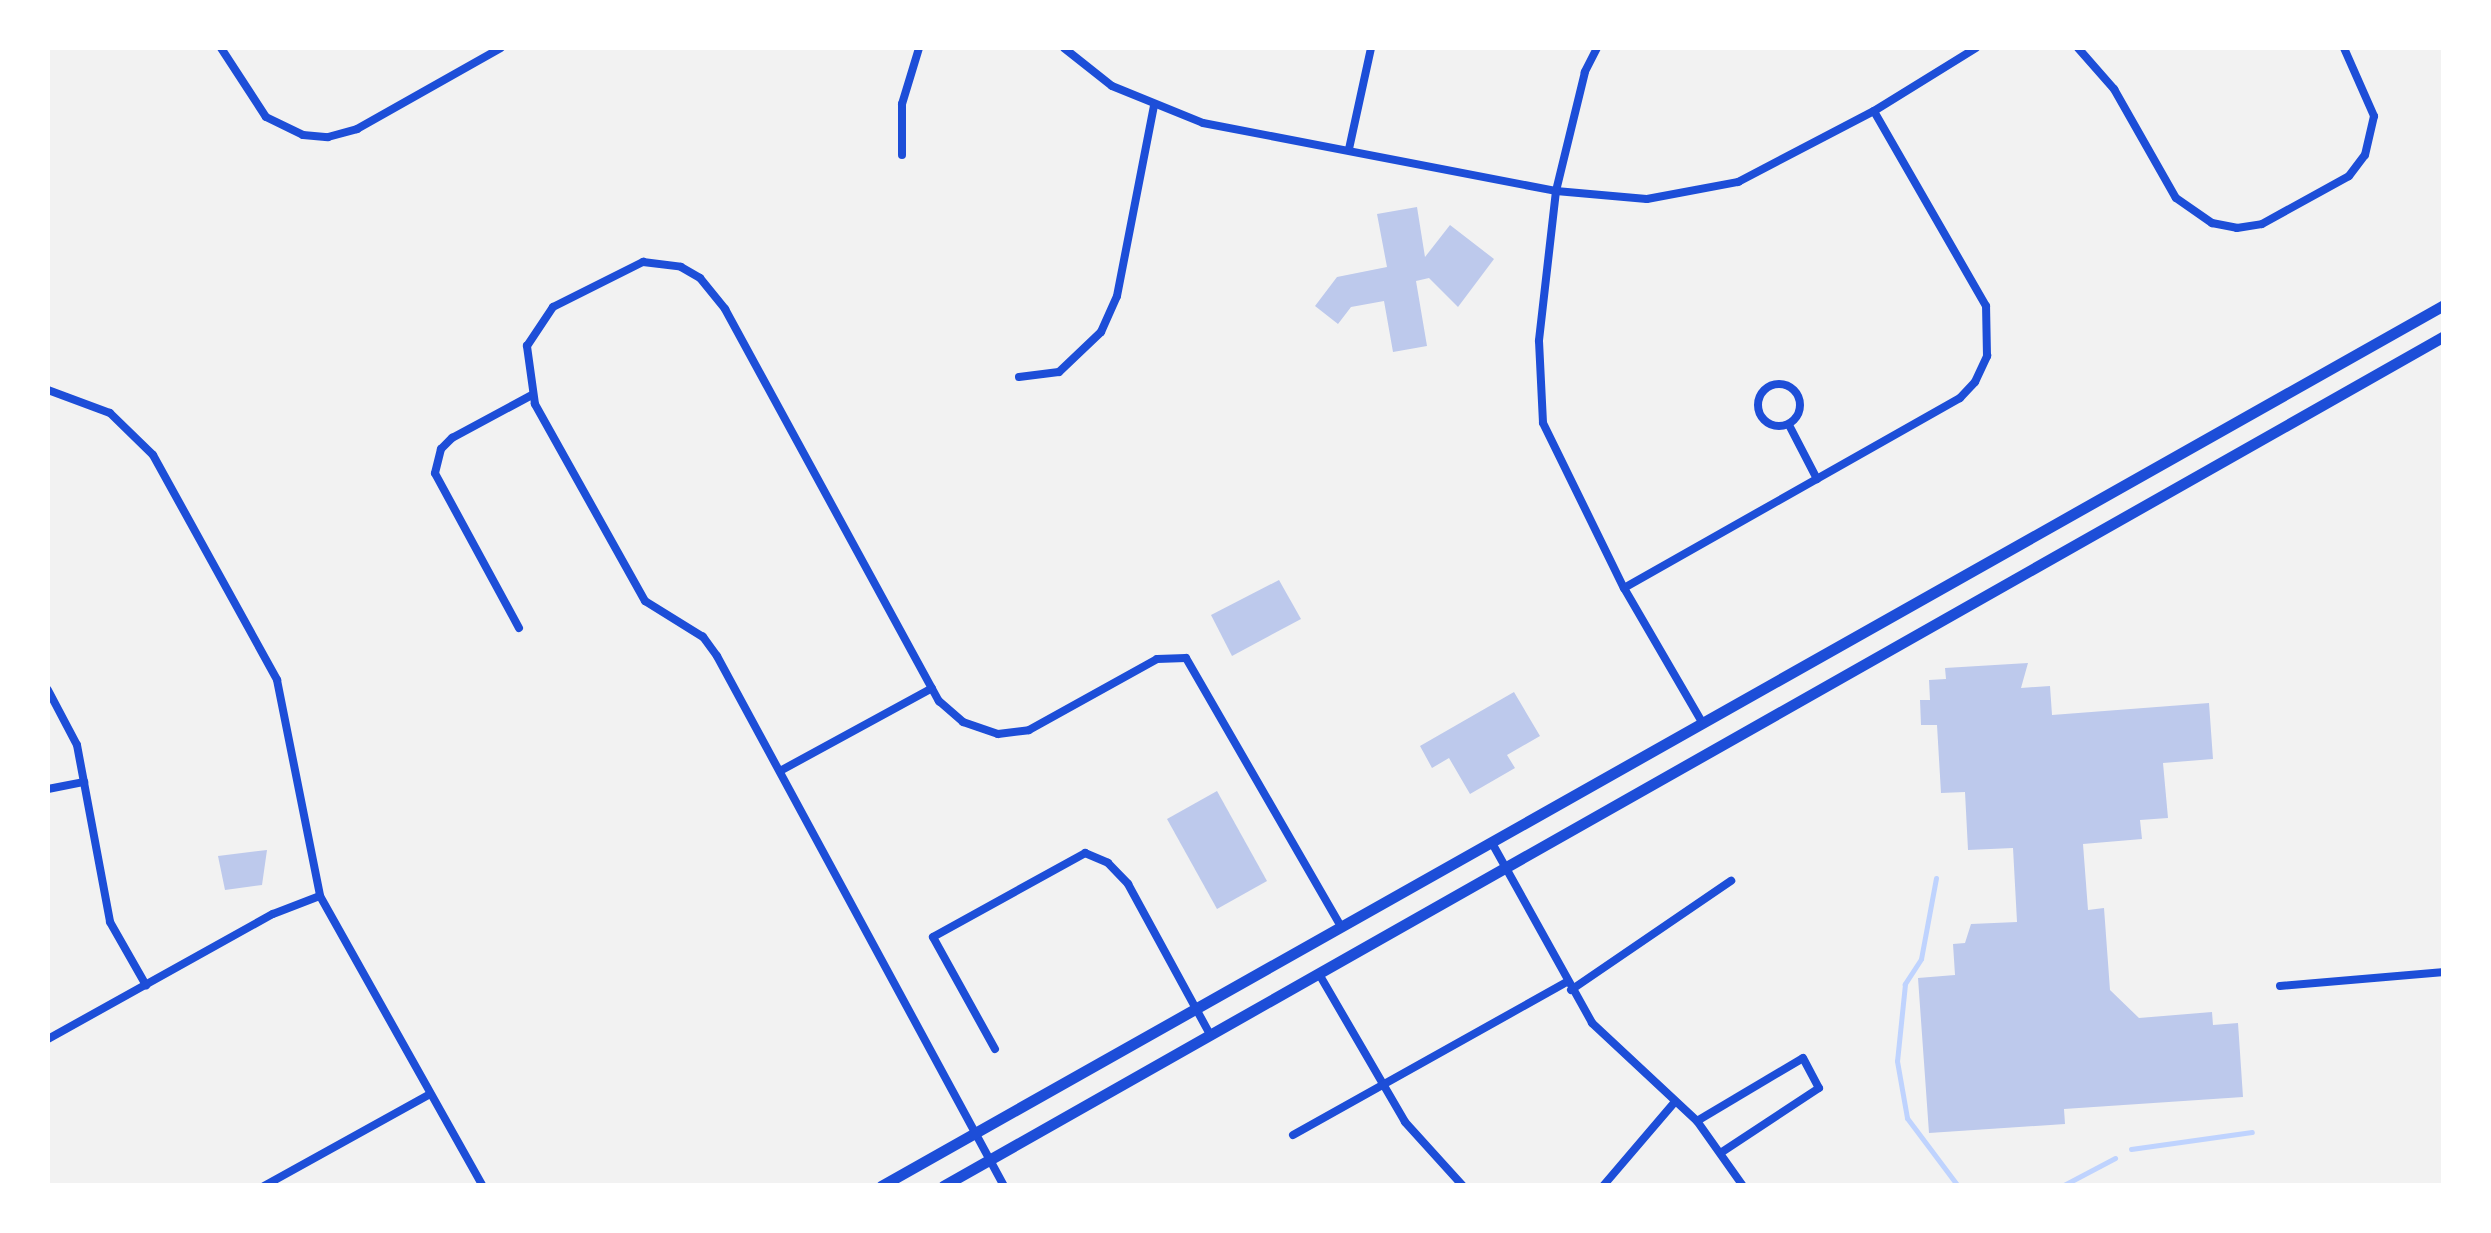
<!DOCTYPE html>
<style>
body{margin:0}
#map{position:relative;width:2491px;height:1233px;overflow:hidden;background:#f2f2f2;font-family:"Archivo Narrow",sans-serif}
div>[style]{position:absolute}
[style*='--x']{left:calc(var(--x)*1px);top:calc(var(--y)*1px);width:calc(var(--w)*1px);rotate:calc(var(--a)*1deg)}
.stream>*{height:5px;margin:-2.5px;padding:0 2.5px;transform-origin:2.5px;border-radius:2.5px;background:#bfd3fe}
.building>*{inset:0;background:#bdc9ec}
.minor>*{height:8px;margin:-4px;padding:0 4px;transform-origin:4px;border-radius:4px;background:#1d4ed8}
.minor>.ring{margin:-4px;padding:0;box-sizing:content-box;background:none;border:8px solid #1d4ed8;border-radius:50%}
.primary>*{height:11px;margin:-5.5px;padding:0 5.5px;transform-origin:5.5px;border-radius:5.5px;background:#1d4ed8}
span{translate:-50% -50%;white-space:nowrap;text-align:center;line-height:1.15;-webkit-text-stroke:10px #fff;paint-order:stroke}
.frame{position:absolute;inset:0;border:50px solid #fff;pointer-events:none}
</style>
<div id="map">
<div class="stream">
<i style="--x:1936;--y:878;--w:82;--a:100.5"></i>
<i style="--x:1921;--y:959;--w:30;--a:123"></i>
<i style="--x:1905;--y:984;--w:77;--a:95.9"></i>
<i style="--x:1897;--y:1061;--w:58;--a:80"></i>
<i style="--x:1907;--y:1118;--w:85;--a:53.1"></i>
<i style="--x:2131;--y:1149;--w:122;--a:-8"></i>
<i style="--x:2062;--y:1186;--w:60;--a:-27.8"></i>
</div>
<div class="building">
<i style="clip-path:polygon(1417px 207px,1425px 257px,1450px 225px,1494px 259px,1458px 307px,1429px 278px,1416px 281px,1427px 346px,1393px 352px,1384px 301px,1351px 307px,1338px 324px,1315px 306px,1337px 277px,1387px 267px,1377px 214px)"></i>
<i style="clip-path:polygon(1279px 580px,1301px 619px,1232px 656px,1211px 615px)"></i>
<i style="clip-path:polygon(2028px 663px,2021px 688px,2050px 686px,2052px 715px,2209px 703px,2213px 759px,2163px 763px,2168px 818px,2140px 820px,2142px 839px,2083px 844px,2088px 910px,2104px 908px,2110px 990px,2139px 1018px,2212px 1012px,2213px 1025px,2238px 1023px,2243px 1097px,2064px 1109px,2065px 1124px,1929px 1133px,1918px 978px,1955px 975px,1953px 944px,1965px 943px,1971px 924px,2017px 922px,2013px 848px,1968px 850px,1965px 792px,1941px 793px,1937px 725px,1921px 725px,1920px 700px,1930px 700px,1929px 680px,1946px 679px,1945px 668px)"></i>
<i style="clip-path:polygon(1514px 692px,1540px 736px,1507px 755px,1515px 768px,1470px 794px,1449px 758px,1432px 768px,1420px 746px)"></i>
<i style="clip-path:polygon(1217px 791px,1267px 881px,1217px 909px,1167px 819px)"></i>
<i style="clip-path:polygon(267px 850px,262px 885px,225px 890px,218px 856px)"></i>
</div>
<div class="minor">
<i style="--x:221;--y:48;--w:82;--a:56.9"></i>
<i style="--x:266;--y:117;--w:41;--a:25.9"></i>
<i style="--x:303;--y:135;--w:25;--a:5"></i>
<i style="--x:328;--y:137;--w:30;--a:-15"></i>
<i style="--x:357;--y:129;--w:165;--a:-29.4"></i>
<i style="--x:1064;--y:48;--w:61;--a:38.4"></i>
<i style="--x:1112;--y:86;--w:98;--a:22.1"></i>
<i style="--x:1203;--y:123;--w:359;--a:10.9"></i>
<i style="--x:1556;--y:191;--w:91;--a:5"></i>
<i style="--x:1647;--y:199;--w:93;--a:-10.6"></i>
<i style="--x:1738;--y:182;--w:153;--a:-27.6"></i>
<i style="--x:1874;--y:111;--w:120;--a:-31.7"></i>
<i style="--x:1597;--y:48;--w:27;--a:117"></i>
<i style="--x:1585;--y:72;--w:122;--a:103.7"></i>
<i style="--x:1556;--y:191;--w:151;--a:96.5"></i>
<i style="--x:1539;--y:341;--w:82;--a:87.2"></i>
<i style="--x:1543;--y:423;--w:184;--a:63.9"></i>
<i style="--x:1624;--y:588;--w:157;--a:59.8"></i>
<i style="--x:2078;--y:48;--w:55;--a:48.7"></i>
<i style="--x:2114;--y:89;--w:125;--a:60.4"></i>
<i style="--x:2176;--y:198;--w:44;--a:34.8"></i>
<i style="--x:2212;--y:223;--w:25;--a:11"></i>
<i style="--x:2237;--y:228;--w:25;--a:-9"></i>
<i style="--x:2262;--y:224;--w:99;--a:-28.9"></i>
<i style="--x:2349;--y:176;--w:26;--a:-53"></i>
<i style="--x:2365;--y:155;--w:40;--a:-77"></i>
<i style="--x:2374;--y:116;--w:74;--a:-113.8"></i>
<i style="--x:1349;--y:149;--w:103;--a:-77.7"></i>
<i style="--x:902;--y:155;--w:51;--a:-90"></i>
<i style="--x:902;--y:104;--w:59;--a:-73.1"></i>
<i style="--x:1019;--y:377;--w:40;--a:-7.1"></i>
<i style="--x:1059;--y:372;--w:58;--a:-43.6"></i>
<i style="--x:1101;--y:332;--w:39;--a:-66"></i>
<i style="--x:1117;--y:296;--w:195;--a:-79"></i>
<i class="ring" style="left:1758px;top:384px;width:34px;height:34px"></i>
<i style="--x:48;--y:390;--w:66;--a:20.4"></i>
<i style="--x:110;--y:413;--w:60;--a:44.3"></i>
<i style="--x:153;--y:455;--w:257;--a:61.1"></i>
<i style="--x:277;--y:680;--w:220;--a:78.7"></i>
<i style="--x:320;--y:896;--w:333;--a:60.7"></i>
<i style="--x:1789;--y:425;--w:61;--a:62.6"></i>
<i style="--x:1624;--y:588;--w:386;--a:-29.5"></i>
<i style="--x:1960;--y:398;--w:22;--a:-47"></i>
<i style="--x:1975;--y:382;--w:29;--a:-65"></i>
<i style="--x:1987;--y:356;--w:50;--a:-91.1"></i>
<i style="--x:1986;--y:306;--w:225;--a:-119.9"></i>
<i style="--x:519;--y:628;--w:176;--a:-118.5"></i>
<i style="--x:435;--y:473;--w:25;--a:-76"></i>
<i style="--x:441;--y:449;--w:16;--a:-45"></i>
<i style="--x:452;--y:438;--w:91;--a:-28.3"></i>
<i style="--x:48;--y:690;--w:62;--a:62.2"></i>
<i style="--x:77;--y:745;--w:180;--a:79.4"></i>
<i style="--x:110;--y:922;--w:73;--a:60.3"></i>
<i style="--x:780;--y:771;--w:173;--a:-28.6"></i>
<i style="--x:48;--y:789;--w:37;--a:-11"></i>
<i style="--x:1492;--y:843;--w:206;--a:60.9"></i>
<i style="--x:1592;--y:1023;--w:144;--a:43"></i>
<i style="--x:1697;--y:1121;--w:80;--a:54.7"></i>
<i style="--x:1319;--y:974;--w:171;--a:59.8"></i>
<i style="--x:1405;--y:1122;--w:86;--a:47.8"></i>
<i style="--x:2280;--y:986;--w:165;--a:-4.9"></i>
<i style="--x:1571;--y:990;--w:194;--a:-34.3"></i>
<i style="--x:48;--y:1039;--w:257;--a:-29.1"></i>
<i style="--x:273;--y:914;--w:50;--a:-21"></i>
<i style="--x:995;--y:1049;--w:128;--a:-119"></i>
<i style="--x:933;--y:937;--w:174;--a:-28.9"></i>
<i style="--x:1085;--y:853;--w:25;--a:23"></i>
<i style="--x:1108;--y:863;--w:29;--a:46"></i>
<i style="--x:1128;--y:884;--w:173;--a:61.4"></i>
<i style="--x:1697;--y:1121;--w:123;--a:-30.7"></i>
<i style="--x:1803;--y:1058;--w:34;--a:62"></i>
<i style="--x:1819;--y:1088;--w:116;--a:146.6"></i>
<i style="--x:1293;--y:1135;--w:314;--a:-29.2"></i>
<i style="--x:264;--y:1186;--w:190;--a:-29"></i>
<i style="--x:1004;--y:1186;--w:603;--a:-118.44"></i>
<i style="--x:717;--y:656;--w:24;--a:-126"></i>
<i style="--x:703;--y:637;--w:68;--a:-148.2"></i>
<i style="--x:645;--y:601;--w:226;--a:-119.2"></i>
<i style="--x:535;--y:404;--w:59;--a:-97.9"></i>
<i style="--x:527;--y:346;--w:47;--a:-56.3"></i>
<i style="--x:553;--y:307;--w:101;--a:-26.6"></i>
<i style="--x:643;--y:262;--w:38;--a:7"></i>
<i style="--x:681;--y:267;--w:22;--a:30"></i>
<i style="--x:700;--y:278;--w:40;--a:51"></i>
<i style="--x:725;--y:309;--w:447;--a:61.4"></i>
<i style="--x:939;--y:701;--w:32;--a:41"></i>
<i style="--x:963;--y:722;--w:37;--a:19"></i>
<i style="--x:998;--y:734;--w:31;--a:-7"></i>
<i style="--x:1029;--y:730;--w:146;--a:-29"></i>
<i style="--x:1157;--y:659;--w:29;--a:-2"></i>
<i style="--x:1186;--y:658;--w:310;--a:60"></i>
<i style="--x:1603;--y:1186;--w:109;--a:-49.5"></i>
</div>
<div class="primary">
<i style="--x:881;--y:1186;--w:1794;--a:-29.41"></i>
<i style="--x:943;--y:1186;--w:1725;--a:-29.52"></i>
</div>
<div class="frame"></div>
</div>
